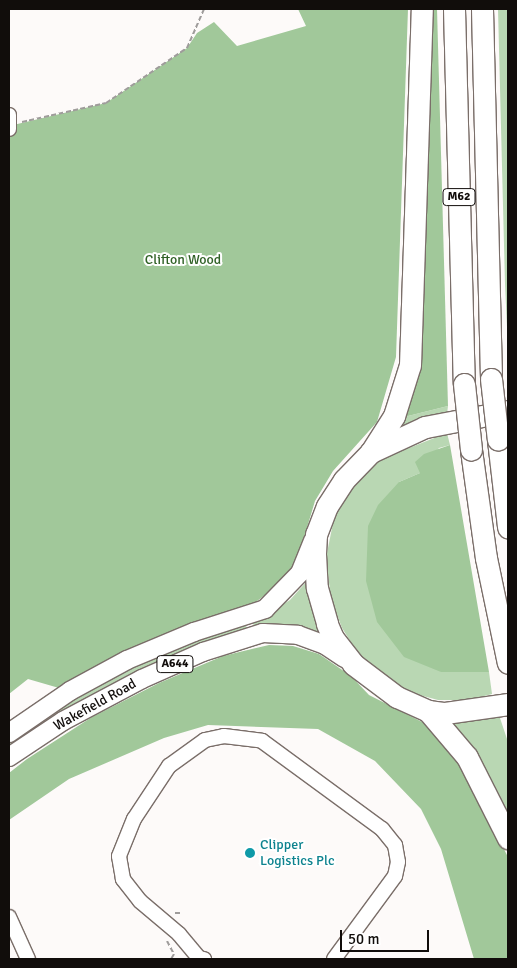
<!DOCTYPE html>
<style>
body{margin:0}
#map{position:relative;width:517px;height:968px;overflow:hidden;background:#fdfaf9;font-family:Signika,sans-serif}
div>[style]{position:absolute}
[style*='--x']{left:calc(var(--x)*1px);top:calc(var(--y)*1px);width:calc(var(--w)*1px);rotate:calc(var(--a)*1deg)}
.green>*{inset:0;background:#b9d7b3}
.forest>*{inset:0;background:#a1c89a}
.path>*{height:2px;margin-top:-1px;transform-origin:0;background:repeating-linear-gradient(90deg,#9f9c9b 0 5px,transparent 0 7.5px)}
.roads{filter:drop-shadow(1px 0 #7a6e69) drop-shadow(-1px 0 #7a6e69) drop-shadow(0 1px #7a6e69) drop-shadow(0 -1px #7a6e69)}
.minor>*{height:14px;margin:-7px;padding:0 7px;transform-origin:7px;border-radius:7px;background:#fff}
.major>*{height:18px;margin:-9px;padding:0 9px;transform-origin:9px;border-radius:9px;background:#fff}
.highway>*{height:21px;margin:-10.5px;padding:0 10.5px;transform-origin:10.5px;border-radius:10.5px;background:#fff}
.bridges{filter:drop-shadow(1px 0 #7a6e69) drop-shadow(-1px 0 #7a6e69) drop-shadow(0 1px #7a6e69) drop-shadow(0 -1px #7a6e69)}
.highway-bridge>*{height:21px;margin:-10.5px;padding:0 10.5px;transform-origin:10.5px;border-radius:10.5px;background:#fff}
.dots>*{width:14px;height:14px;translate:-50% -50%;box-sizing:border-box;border:2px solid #fff;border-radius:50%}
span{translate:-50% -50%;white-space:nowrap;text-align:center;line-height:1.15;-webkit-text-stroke:4px #fff;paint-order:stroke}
.shield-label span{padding:1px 4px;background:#fff;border:1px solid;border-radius:4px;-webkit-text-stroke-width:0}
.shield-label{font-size:12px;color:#110d0b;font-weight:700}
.park-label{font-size:14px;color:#2f6125}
.street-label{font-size:14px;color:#110d0b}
.culture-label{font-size:14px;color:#0d838f}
.left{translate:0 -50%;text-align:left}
.frame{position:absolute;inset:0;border:10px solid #110d0b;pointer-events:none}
.scale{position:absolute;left:340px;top:930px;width:89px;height:22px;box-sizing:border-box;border:2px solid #110d0b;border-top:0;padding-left:6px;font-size:15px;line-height:18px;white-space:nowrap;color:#110d0b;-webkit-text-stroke:4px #fff;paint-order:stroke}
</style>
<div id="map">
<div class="green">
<i style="clip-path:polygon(498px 9px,508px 9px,508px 349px,505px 284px)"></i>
<i style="clip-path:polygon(448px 406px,447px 414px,396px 429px,400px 418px)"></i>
<i style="clip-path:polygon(447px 433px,450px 445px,439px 448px,420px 473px,399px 482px,441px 672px,489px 672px,492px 694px,469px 700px,438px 700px,412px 693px,384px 677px,359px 655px,342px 628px,331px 599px,326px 558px,334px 518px,356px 481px,381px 459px)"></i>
<i style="clip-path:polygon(308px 580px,322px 636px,254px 628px,253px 622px,290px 600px)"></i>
<i style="clip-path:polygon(246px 625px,247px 631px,143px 670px,98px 693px,9px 750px,9px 740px,103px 681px,194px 641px)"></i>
<i style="clip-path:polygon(499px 715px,508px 742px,508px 816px,443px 720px)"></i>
</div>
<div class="forest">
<i style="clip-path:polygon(298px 9px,408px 9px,396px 357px,377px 422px,333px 471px,315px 501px,297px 561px,280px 583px,252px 605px,225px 612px,109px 659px,59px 688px,28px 679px,9px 694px,9px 126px,106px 103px,187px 48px,197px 33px,214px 22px,237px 46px,306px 26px)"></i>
<i style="clip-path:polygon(429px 9px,437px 9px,448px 406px,400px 418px)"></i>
<i style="clip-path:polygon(450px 445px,489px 672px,441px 672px,404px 657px,377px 622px,366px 581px,368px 526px,378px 505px,399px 482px,420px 473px,415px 462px,424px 454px)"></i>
<i style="clip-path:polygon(269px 645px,293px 646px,319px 654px,351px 676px,369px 695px,432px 727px,452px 748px,508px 857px,508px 959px,474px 959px,441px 849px,421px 809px,375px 761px,318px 729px,208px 725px,164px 738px,69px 779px,9px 820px,9px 773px,27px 759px,92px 717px,159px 683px,223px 656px)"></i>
</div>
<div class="path">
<i style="--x:22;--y:122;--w:86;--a:-12.7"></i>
<i style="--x:106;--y:103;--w:98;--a:-34.2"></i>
<i style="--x:187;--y:48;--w:43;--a:-66.4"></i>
<i style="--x:175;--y:913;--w:6;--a:0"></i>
<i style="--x:167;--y:941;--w:15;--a:62"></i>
<i style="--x:174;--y:954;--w:6;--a:121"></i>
</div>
<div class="roads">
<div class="minor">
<i style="--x:9;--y:115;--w:14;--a:90"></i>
<i style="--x:9;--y:917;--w:46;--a:65.7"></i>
<i style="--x:204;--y:959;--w:5;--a:-169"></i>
<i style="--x:199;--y:958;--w:31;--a:-130"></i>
<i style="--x:179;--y:934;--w:51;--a:-139.8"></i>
<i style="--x:140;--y:901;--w:28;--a:-128"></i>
<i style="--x:123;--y:879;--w:23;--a:-100"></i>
<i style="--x:119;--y:856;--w:40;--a:-68"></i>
<i style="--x:134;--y:819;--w:64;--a:-56.6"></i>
<i style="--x:169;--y:766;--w:44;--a:-35.8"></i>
<i style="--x:205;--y:740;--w:19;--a:-12"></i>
<i style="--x:224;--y:736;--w:38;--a:7"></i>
<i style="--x:262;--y:741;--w:149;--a:36.3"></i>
<i style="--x:382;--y:829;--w:21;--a:51"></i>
<i style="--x:395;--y:845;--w:17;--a:80"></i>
<i style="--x:398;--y:862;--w:14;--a:102"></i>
<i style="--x:395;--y:876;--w:103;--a:126.3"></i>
</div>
<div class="major">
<i style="--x:9;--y:733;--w:74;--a:-34.5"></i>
<i style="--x:70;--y:691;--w:65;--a:-28.5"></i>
<i style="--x:127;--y:660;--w:73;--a:-22.7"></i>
<i style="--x:194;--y:632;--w:75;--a:-17.9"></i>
<i style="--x:265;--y:609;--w:50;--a:-45.8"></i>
<i style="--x:300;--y:573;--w:35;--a:-68"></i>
<i style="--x:9;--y:757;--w:65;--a:-33.7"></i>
<i style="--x:63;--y:721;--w:89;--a:-28"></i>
<i style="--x:142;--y:679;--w:67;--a:-23.9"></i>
<i style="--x:203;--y:652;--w:63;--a:-17.6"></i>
<i style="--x:263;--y:633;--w:35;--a:3"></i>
<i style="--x:298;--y:635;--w:29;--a:20"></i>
<i style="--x:325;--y:645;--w:23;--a:34"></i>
</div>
<div class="highway">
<i style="--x:454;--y:9;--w:375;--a:88.5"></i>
<i style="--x:482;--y:9;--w:370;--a:88.6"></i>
<i style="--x:508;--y:411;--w:85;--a:169.1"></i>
<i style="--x:425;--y:427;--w:60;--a:155.2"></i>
<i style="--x:371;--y:452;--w:39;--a:134"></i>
<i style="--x:344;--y:480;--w:31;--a:123"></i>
<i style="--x:327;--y:506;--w:30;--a:111"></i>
<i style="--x:316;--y:534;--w:20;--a:93"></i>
<i style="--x:315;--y:554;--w:34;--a:87"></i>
<i style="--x:317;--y:588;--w:37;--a:74"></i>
<i style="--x:327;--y:624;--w:15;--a:67"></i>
<i style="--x:333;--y:638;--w:33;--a:52"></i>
<i style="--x:353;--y:664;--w:55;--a:36.9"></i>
<i style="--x:397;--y:697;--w:34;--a:24"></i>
<i style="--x:428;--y:711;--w:17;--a:7"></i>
<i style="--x:445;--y:713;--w:64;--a:-8.1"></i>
<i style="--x:498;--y:440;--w:88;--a:83.4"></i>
<i style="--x:471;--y:450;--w:109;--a:82.1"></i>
<i style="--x:486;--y:558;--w:107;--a:78.2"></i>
<i style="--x:371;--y:452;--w:43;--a:-57.4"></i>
<i style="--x:394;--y:416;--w:53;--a:-72.6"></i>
<i style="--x:410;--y:365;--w:356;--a:-88.1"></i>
<i style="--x:428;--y:711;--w:60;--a:49.7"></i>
<i style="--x:467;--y:757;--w:91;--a:63.2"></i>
</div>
</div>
<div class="bridges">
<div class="highway-bridge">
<i style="--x:491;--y:379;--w:61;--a:83.5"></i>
<i style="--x:464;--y:384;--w:66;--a:83.9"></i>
</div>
</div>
<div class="dots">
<i style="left:250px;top:853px;background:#0f9aa8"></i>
</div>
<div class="shield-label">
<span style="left:459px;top:197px">M62</span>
<span style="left:175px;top:664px">A644</span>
</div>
<div class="park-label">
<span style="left:183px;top:260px">Clifton Wood</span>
</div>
<div class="street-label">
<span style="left:95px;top:705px;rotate:-29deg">Wakefield Road</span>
</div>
<div class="culture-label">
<span class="left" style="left:260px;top:853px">Clipper<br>Logistics Plc</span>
</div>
<div class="frame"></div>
<div class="scale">50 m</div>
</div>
